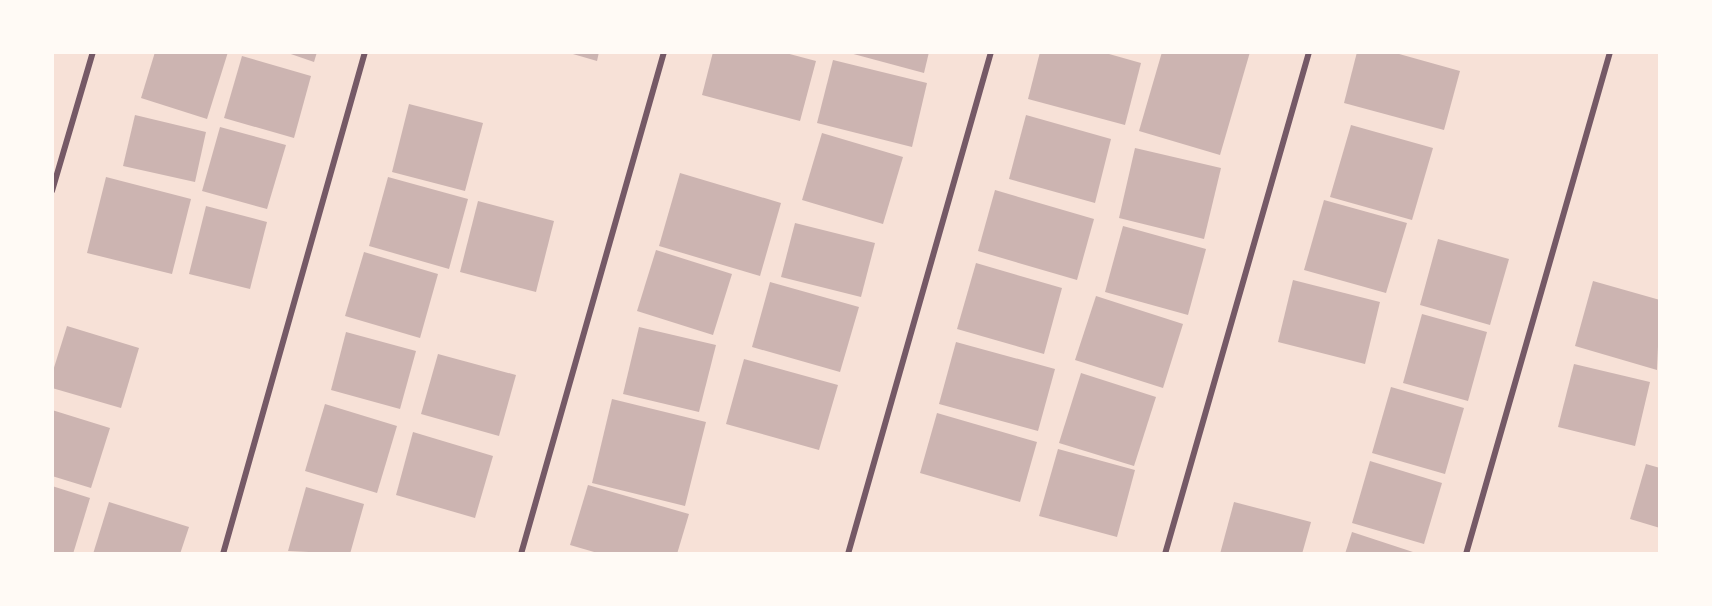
<!DOCTYPE html>
<style>
body{margin:0}
#map{position:relative;width:1712px;height:606px;overflow:hidden;background:#f7e1d7;font-family:"Exo 2",sans-serif}
div>[style]{position:absolute}
[style*='--x']{left:calc(var(--x)*1px);top:calc(var(--y)*1px);width:calc(var(--w)*1px);rotate:calc(var(--a)*1deg)}
.building>*{inset:0;background:#ccb4b1}
.minor>*{height:6px;margin:-3px;padding:0 3px;transform-origin:3px;border-radius:3px;background:#755966}
span{translate:-50% -50%;white-space:nowrap;text-align:center;line-height:1.15;-webkit-text-stroke:6px #fffaf5;paint-order:stroke}
.frame{position:absolute;inset:0;border:54px solid #fffaf5;pointer-events:none}
</style>
<div id="map">
<div class="building">
<i style="clip-path:polygon(155px 52px,228px 52px,207px 119px,141px 98px)"></i>
<i style="clip-path:polygon(285px 52px,317px 52px,314px 62px)"></i>
<i style="clip-path:polygon(566px 52px,599px 52px,597px 61px)"></i>
<i style="clip-path:polygon(713px 52px,782px 52px,816px 61px,800px 121px,702px 95px)"></i>
<i style="clip-path:polygon(846px 52px,929px 52px,924px 73px)"></i>
<i style="clip-path:polygon(1040px 52px,1102px 52px,1141px 63px,1125px 125px,1028px 99px)"></i>
<i style="clip-path:polygon(1162px 52px,1250px 52px,1220px 155px,1139px 131px)"></i>
<i style="clip-path:polygon(1357px 52px,1392px 52px,1460px 71px,1444px 130px,1344px 103px)"></i>
<i style="clip-path:polygon(242px 56px,311px 76px,294px 138px,224px 118px)"></i>
<i style="clip-path:polygon(833px 60px,927px 83px,912px 147px,817px 123px)"></i>
<i style="clip-path:polygon(409px 104px,483px 123px,465px 191px,392px 172px)"></i>
<i style="clip-path:polygon(135px 115px,206px 132px,195px 182px,123px 166px)"></i>
<i style="clip-path:polygon(1026px 115px,1111px 139px,1095px 203px,1009px 179px)"></i>
<i style="clip-path:polygon(1351px 125px,1433px 148px,1412px 220px,1330px 197px)"></i>
<i style="clip-path:polygon(220px 127px,286px 145px,267px 209px,202px 191px)"></i>
<i style="clip-path:polygon(822px 133px,903px 157px,883px 224px,802px 200px)"></i>
<i style="clip-path:polygon(1135px 148px,1221px 168px,1204px 239px,1119px 218px)"></i>
<i style="clip-path:polygon(680px 173px,781px 203px,760px 276px,659px 246px)"></i>
<i style="clip-path:polygon(106px 177px,191px 199px,172px 274px,87px 253px)"></i>
<i style="clip-path:polygon(388px 177px,468px 199px,449px 269px,369px 246px)"></i>
<i style="clip-path:polygon(995px 190px,1094px 219px,1077px 280px,978px 251px)"></i>
<i style="clip-path:polygon(1324px 200px,1407px 223px,1386px 293px,1304px 270px)"></i>
<i style="clip-path:polygon(478px 201px,554px 221px,536px 292px,460px 272px)"></i>
<i style="clip-path:polygon(206px 206px,267px 222px,250px 289px,189px 274px)"></i>
<i style="clip-path:polygon(795px 223px,875px 243px,861px 297px,781px 277px)"></i>
<i style="clip-path:polygon(1123px 226px,1206px 249px,1188px 315px,1105px 292px)"></i>
<i style="clip-path:polygon(1438px 239px,1509px 259px,1490px 325px,1420px 305px)"></i>
<i style="clip-path:polygon(656px 250px,732px 274px,713px 335px,637px 311px)"></i>
<i style="clip-path:polygon(364px 252px,438px 274px,420px 338px,345px 316px)"></i>
<i style="clip-path:polygon(976px 263px,1062px 288px,1044px 354px,957px 329px)"></i>
<i style="clip-path:polygon(1293px 280px,1380px 302px,1365px 364px,1278px 342px)"></i>
<i style="clip-path:polygon(1593px 281px,1660px 300px,1657px 370px,1575px 346px)"></i>
<i style="clip-path:polygon(770px 282px,859px 307px,840px 372px,752px 347px)"></i>
<i style="clip-path:polygon(1096px 296px,1183px 324px,1163px 388px,1075px 360px)"></i>
<i style="clip-path:polygon(1422px 314px,1487px 332px,1468px 401px,1403px 383px)"></i>
<i style="clip-path:polygon(67px 326px,139px 348px,121px 408px,52px 388px,52px 374px)"></i>
<i style="clip-path:polygon(639px 327px,716px 345px,699px 412px,623px 394px)"></i>
<i style="clip-path:polygon(346px 332px,416px 351px,400px 409px,331px 390px)"></i>
<i style="clip-path:polygon(956px 342px,1055px 369px,1038px 431px,939px 404px)"></i>
<i style="clip-path:polygon(438px 354px,516px 375px,499px 436px,421px 414px)"></i>
<i style="clip-path:polygon(744px 359px,838px 385px,819px 450px,726px 424px)"></i>
<i style="clip-path:polygon(1574px 364px,1650px 382px,1635px 446px,1558px 427px)"></i>
<i style="clip-path:polygon(1081px 373px,1156px 397px,1134px 466px,1059px 443px)"></i>
<i style="clip-path:polygon(1391px 387px,1464px 408px,1445px 474px,1372px 453px)"></i>
<i style="clip-path:polygon(612px 399px,706px 422px,685px 506px,592px 483px)"></i>
<i style="clip-path:polygon(325px 404px,397px 426px,377px 493px,305px 471px)"></i>
<i style="clip-path:polygon(52px 410px,110px 428px,91px 488px,52px 476px)"></i>
<i style="clip-path:polygon(937px 413px,1037px 442px,1020px 502px,920px 473px)"></i>
<i style="clip-path:polygon(413px 432px,493px 456px,475px 518px,396px 495px)"></i>
<i style="clip-path:polygon(1058px 449px,1135px 470px,1117px 537px,1039px 516px)"></i>
<i style="clip-path:polygon(1370px 461px,1442px 483px,1424px 544px,1352px 523px)"></i>
<i style="clip-path:polygon(1646px 464px,1660px 468px,1660px 528px,1630px 519px)"></i>
<i style="clip-path:polygon(588px 485px,689px 514px,677px 554px,601px 554px,570px 545px)"></i>
<i style="clip-path:polygon(52px 486px,90px 498px,73px 554px,52px 554px)"></i>
<i style="clip-path:polygon(306px 487px,364px 504px,350px 554px,288px 551px)"></i>
<i style="clip-path:polygon(109px 502px,189px 527px,180px 554px,93px 554px)"></i>
<i style="clip-path:polygon(1234px 502px,1311px 522px,1302px 554px,1220px 554px)"></i>
<i style="clip-path:polygon(1352px 532px,1416px 553px,1416px 554px,1345px 554px)"></i>
</div>
<div class="minor">
<i style="--x:52;--y:191;--w:145;--a:-73.6"></i>
<i style="--x:223;--y:554;--w:522;--a:-74.21"></i>
<i style="--x:521;--y:554;--w:522;--a:-74.1"></i>
<i style="--x:848;--y:554;--w:522;--a:-74.1"></i>
<i style="--x:1165;--y:554;--w:522;--a:-73.99"></i>
<i style="--x:1466;--y:554;--w:522;--a:-73.99"></i>
</div>
<div class="frame"></div>
</div>
